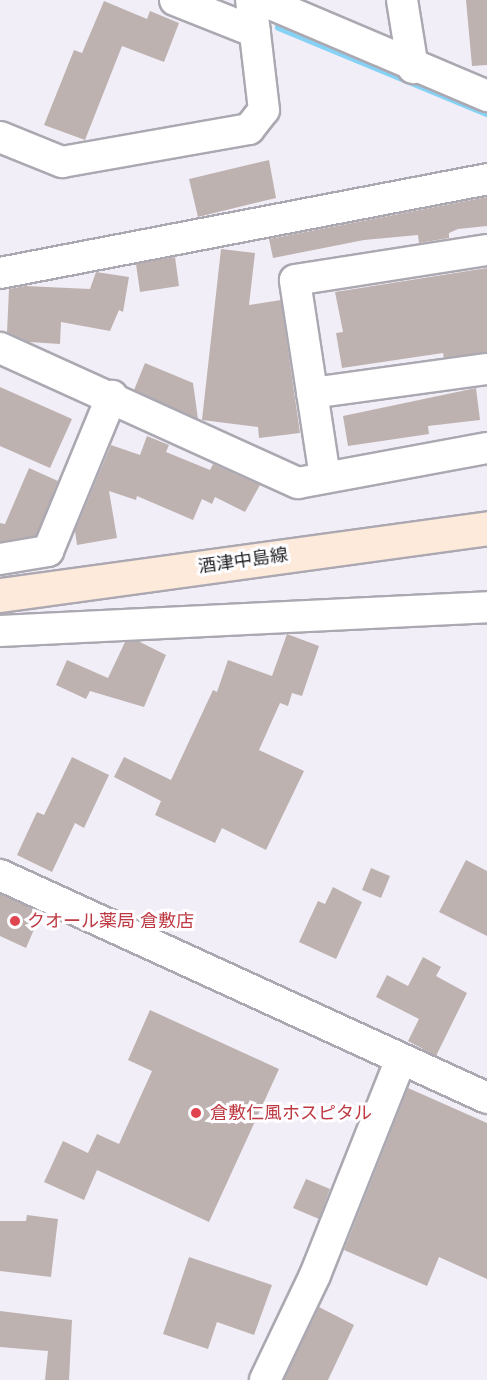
<!DOCTYPE html>
<meta charset="utf-8">
<style>
body{margin:0}
#map{position:relative;width:487px;height:1380px;overflow:hidden;background:#f2eef8;font-family:Helvetica,"Noto Sans JP",sans-serif}
div>[style]{position:absolute}
[style*='--x']{left:calc(var(--x)*1px);top:calc(var(--y)*1px);width:calc(var(--w)*1px);rotate:calc(var(--a)*1deg)}
.stream>*{height:8px;margin:-4px;padding:0 4px;transform-origin:4px;border-radius:4px;background:#86d2f5}
.building>*{inset:0;background:#bdb2af}
.roads{filter:drop-shadow(2px 0 #aba8b1) drop-shadow(-2px 0 #aba8b1) drop-shadow(0 2px #aba8b1) drop-shadow(0 -2px #aba8b1)}
.street>*{height:30px;margin:-15px;padding:0 15px;transform-origin:15px;border-radius:15px;background:#fff}
.secondary>*{height:33px;margin:-16.5px;padding:0 16.5px;transform-origin:16.5px;border-radius:16.5px;background:#feeadb}
.dots>*{width:16px;height:16px;translate:-50% -50%;box-sizing:border-box;border:3px solid #fefdff;border-radius:50%}
span{translate:-50% -50%;white-space:nowrap;text-align:center;line-height:1.15;-webkit-text-stroke:6px #fefdff;paint-order:stroke}
.street-label{font-size:18px;color:#252427}
.health-label{font-size:18px;color:#be3a42}
.left{translate:0 -50%;text-align:left}
</style>
<div id="map">
<div class="stream">
<i style="--x:279;--y:27;--w:225;--a:22.5"></i>
</div>
<div class="building">
<i style="clip-path:polygon(466px 0,487px 0,487px 65px,472px 66px)"></i>
<i style="clip-path:polygon(104px 1px,147px 19px,150px 11px,179px 23px,164px 62px,122px 46px,85px 140px,44px 125px,74px 50px,82px 53px)"></i>
<i style="clip-path:polygon(269px 160px,276px 198px,198px 217px,189px 179px)"></i>
<i style="clip-path:polygon(487px 197px,487px 226px,458px 229px,449px 233px,449px 238px,419px 243px,418px 235px,364px 240px,273px 258px,269px 239px)"></i>
<i style="clip-path:polygon(221px 249px,255px 253px,249px 305px,281px 300px,300px 433px,259px 438px,258px 427px,202px 420px)"></i>
<i style="clip-path:polygon(175px 257px,179px 286px,140px 292px,136px 264px)"></i>
<i style="clip-path:polygon(487px 268px,487px 352px,444px 358px,443px 353px,342px 368px,336px 333px,343px 332px,335px 292px)"></i>
<i style="clip-path:polygon(96px 272px,129px 277px,123px 312px,119px 310px,110px 331px,61px 322px,60px 344px,29px 342px,7px 332px,9px 289px,25px 286px,90px 289px)"></i>
<i style="clip-path:polygon(145px 363px,193px 383px,198px 419px,134px 390px)"></i>
<i style="clip-path:polygon(0 387px,72px 419px,50px 468px,0 446px)"></i>
<i style="clip-path:polygon(476px 388px,480px 420px,428px 426px,429px 434px,348px 446px,343px 416px)"></i>
<i style="clip-path:polygon(147px 436px,169px 445px,166px 452px,210px 470px,213px 464px,260px 485px,245px 512px,215px 497px,212px 504px,202px 499px,193px 520px,137px 496px,136px 500px,109px 491px,117px 538px,77px 545px,75px 531px,111px 445px,140px 455px)"></i>
<i style="clip-path:polygon(29px 468px,58px 481px,36px 536px,0 542px,0 523px,5px 524px)"></i>
<i style="clip-path:polygon(287px 634px,319px 646px,302px 696px,292px 693px,288px 706px,280px 703px,259px 750px,304px 771px,266px 850px,222px 828px,215px 843px,155px 815px,161px 801px,114px 777px,124px 757px,171px 780px,213px 690px,217px 692px,228px 660px,272px 676px)"></i>
<i style="clip-path:polygon(138px 641px,166px 655px,144px 707px,90px 691px,86px 699px,56px 685px,67px 660px,108px 678px,125px 642px)"></i>
<i style="clip-path:polygon(72px 757px,109px 775px,84px 828px,75px 823px,52px 872px,17px 855px,37px 812px,44px 815px)"></i>
<i style="clip-path:polygon(466px 860px,487px 871px,487px 936px,439px 912px)"></i>
<i style="clip-path:polygon(371px 868px,390px 876px,381px 898px,362px 890px)"></i>
<i style="clip-path:polygon(333px 887px,362px 902px,336px 959px,299px 942px,318px 901px,325px 904px)"></i>
<i style="clip-path:polygon(0 894px,41px 913px,26px 948px,0 936px)"></i>
<i style="clip-path:polygon(423px 957px,441px 967px,436px 976px,467px 993px,436px 1056px,408px 1041px,419px 1019px,376px 997px,387px 975px,408px 986px)"></i>
<i style="clip-path:polygon(150px 1010px,279px 1069px,209px 1222px,97px 1170px,84px 1200px,44px 1182px,63px 1141px,88px 1153px,97px 1134px,119px 1144px,152px 1071px,128px 1060px)"></i>
<i style="clip-path:polygon(408px 1088px,487px 1123px,487px 1279px,439px 1257px,427px 1286px,344px 1250px)"></i>
<i style="clip-path:polygon(306px 1179px,330px 1189px,319px 1219px,293px 1208px)"></i>
<i style="clip-path:polygon(27px 1215px,58px 1219px,51px 1277px,0 1271px,0 1221px,26px 1221px)"></i>
<i style="clip-path:polygon(189px 1257px,272px 1285px,254px 1335px,217px 1322px,208px 1349px,163px 1334px)"></i>
<i style="clip-path:polygon(319px 1307px,354px 1325px,328px 1380px,284px 1380px)"></i>
<i style="clip-path:polygon(0 1311px,72px 1320px,69px 1380px,45px 1380px,48px 1351px,0 1347px)"></i>
</div>
<div class="roads">
<div class="street">
<i style="--x:175;--y:0;--w:86;--a:21.8"></i>
<i style="--x:261;--y:0;--w:246;--a:23"></i>
<i style="--x:402;--y:0;--w:69;--a:80.8"></i>
<i style="--x:0;--y:137;--w:67;--a:22"></i>
<i style="--x:62;--y:162;--w:190;--a:-10"></i>
<i style="--x:249;--y:129;--w:24;--a:-52"></i>
<i style="--x:264;--y:110;--w:111;--a:-96.7"></i>
<i style="--x:0;--y:273;--w:496;--a:-10.9"></i>
<i style="--x:0;--y:348;--w:327;--a:24.4"></i>
<i style="--x:298;--y:483;--w:192;--a:-10.5"></i>
<i style="--x:312;--y:393;--w:177;--a:-7.8"></i>
<i style="--x:325;--y:477;--w:199;--a:-98.7"></i>
<i style="--x:295;--y:280;--w:194;--a:-8.9"></i>
<i style="--x:0;--y:559;--w:49;--a:-9.5"></i>
<i style="--x:48;--y:551;--w:168;--a:-67.6"></i>
<i style="--x:0;--y:631;--w:488;--a:-2.8"></i>
<i style="--x:0;--y:875;--w:536;--a:24.6"></i>
<i style="--x:265;--y:1380;--w:116;--a:-64.5"></i>
<i style="--x:315;--y:1275;--w:232;--a:-68.3"></i>
</div>
<div class="secondary">
<i style="--x:0;--y:595;--w:492;--a:-7.8"></i>
</div>
</div>
<div class="dots">
<i style="left:15px;top:921px;background:#e0444e"></i>
<i style="left:196px;top:1113px;background:#e0444e"></i>
</div>
<div class="street-label">
<span style="left:243px;top:561px;rotate:-8deg">酒津中島線</span>
</div>
<div class="health-label">
<span class="left" style="left:27px;top:921px">クオール薬局 倉敷店</span>
<span class="left" style="left:210px;top:1113px">倉敷仁風ホスピタル</span>
</div>
</div>
